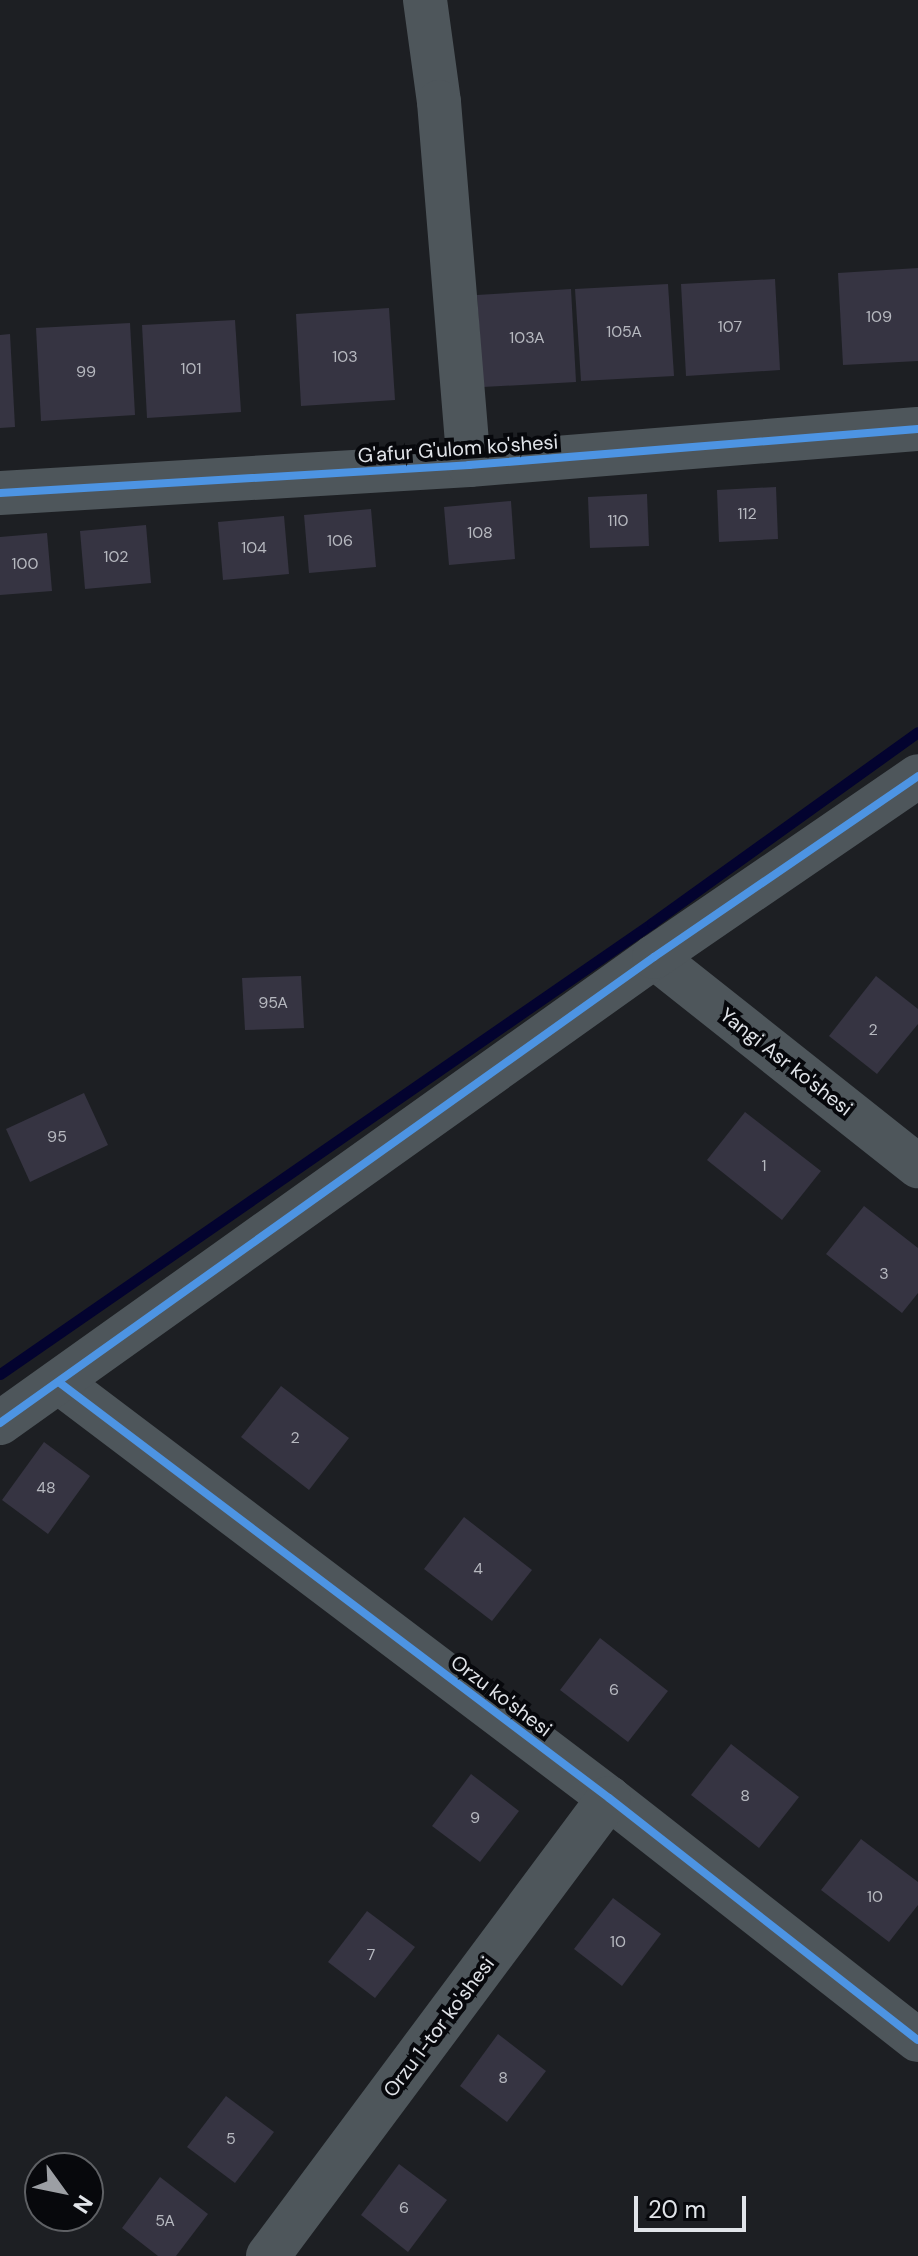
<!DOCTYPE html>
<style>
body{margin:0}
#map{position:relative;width:918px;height:2256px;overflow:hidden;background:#1d1f23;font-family:"DM Sans",sans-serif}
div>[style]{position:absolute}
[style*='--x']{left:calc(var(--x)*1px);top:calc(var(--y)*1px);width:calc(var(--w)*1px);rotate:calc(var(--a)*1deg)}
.stream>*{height:11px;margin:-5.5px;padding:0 5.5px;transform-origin:5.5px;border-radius:5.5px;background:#03032f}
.building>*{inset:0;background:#363442}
.minor>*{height:44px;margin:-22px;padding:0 22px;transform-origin:22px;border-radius:22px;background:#4e565b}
.cycleway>*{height:8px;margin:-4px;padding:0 4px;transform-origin:4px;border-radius:4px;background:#4d94e3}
span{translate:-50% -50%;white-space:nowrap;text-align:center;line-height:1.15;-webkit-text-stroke:8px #07080c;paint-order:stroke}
.number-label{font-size:16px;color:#b6b8bf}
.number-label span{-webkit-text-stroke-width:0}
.street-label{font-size:20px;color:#e1e4e9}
.north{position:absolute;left:24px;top:2152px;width:80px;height:80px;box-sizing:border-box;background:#07080c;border:2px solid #5e6064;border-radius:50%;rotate:123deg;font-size:22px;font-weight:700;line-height:32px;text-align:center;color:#e1e4e9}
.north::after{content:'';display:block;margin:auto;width:28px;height:36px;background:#9c9fa4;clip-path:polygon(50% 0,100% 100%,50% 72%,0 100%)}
.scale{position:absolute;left:634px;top:2196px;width:112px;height:36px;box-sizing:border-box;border:4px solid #e1e4e9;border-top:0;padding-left:10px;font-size:24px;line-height:28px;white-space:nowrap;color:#e1e4e9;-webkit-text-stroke:6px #07080c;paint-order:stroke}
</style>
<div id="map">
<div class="stream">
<i style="--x:0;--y:1374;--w:793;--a:-34.67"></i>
<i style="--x:652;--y:923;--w:327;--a:-35.7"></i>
</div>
<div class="building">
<i style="clip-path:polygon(918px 268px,918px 361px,843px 365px,838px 273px)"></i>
<i style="clip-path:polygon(775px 279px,780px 370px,686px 376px,681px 284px)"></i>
<i style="clip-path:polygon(668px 284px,674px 376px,581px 381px,575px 289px)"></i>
<i style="clip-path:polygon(571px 289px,576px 382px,483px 387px,477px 295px)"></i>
<i style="clip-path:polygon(389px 308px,395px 400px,301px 406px,296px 314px)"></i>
<i style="clip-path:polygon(235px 320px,241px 412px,147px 418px,142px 325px)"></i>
<i style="clip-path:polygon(130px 323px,135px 415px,41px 421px,36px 328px)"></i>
<i style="clip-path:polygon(10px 334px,15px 427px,0 428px,0 335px)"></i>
<i style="clip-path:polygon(776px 487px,778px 539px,719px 542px,717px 490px)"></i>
<i style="clip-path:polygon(647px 494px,649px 546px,590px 548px,588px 497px)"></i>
<i style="clip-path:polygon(511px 501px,515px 559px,449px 565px,444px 507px)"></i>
<i style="clip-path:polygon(371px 509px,376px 567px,309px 573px,304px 515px)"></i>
<i style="clip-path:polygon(284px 516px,289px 574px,223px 580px,218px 522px)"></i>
<i style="clip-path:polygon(146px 525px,151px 583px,85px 589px,80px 531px)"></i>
<i style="clip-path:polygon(47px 533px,52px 591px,0 595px,0 537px)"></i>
<i style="clip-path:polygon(301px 976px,304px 1028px,245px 1030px,242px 978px)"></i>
<i style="clip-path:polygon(876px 976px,918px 1009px,918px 1024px,877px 1074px,829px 1036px)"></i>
<i style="clip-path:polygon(84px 1093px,108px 1145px,30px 1182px,6px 1129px)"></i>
<i style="clip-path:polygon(745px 1112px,821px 1171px,782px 1220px,707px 1160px)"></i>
<i style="clip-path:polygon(864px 1206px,918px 1248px,918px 1293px,902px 1313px,826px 1254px)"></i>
<i style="clip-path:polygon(281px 1386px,349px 1438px,309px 1490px,241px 1437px)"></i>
<i style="clip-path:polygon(44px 1442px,90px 1476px,48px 1534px,2px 1500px)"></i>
<i style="clip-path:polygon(464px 1517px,532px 1570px,492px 1621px,424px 1569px)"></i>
<i style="clip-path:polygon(600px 1638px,668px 1691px,628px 1742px,560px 1690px)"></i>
<i style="clip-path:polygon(731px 1744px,799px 1797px,759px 1848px,691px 1795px)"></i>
<i style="clip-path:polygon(471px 1774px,519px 1811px,480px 1862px,432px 1826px)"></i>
<i style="clip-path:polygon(861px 1839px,918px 1882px,918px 1905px,889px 1942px,821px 1890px)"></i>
<i style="clip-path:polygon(613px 1898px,661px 1934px,622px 1986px,574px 1949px)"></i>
<i style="clip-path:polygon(367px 1911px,415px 1947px,375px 1998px,328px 1962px)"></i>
<i style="clip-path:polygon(498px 2034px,546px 2071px,507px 2122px,460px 2086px)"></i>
<i style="clip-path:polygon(226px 2096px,274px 2132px,235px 2183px,187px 2147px)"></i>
<i style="clip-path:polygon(399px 2164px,447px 2200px,408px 2252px,361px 2215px)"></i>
<i style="clip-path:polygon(160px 2177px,208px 2214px,176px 2256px,158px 2256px,122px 2228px)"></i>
</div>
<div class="minor">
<i style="--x:425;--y:0;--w:103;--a:82.2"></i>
<i style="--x:439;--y:102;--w:364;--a:85.3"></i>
<i style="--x:0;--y:493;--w:470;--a:-3.4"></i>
<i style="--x:469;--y:465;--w:450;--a:-4.6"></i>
<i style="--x:654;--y:957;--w:337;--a:38.4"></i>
<i style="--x:60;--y:1383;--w:688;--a:37.09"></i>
<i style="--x:609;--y:1798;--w:392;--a:38.1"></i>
<i style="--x:0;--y:1423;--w:803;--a:-35.47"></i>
<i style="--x:654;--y:957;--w:320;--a:-34.4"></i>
<i style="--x:268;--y:2256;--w:571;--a:-53.33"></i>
</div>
<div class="cycleway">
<i style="--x:0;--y:493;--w:470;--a:-3.4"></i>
<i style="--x:469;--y:465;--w:450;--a:-4.6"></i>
<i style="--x:60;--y:1383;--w:688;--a:37.09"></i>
<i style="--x:609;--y:1798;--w:392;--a:38.1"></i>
<i style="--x:0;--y:1423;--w:803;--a:-35.47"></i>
<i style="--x:654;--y:957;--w:320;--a:-34.4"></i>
</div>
<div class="number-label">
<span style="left:879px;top:317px">109</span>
<span style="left:730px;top:327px">107</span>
<span style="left:624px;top:332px">105A</span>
<span style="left:527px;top:338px">103A</span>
<span style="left:345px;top:357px">103</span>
<span style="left:191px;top:369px">101</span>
<span style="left:86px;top:372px">99</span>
<span style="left:747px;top:514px">112</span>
<span style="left:618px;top:521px">110</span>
<span style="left:480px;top:533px">108</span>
<span style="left:340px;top:541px">106</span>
<span style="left:254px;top:548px">104</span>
<span style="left:116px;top:557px">102</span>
<span style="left:25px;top:564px">100</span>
<span style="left:273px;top:1003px">95A</span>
<span style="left:873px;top:1030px">2</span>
<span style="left:57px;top:1137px">95</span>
<span style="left:764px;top:1166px">1</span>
<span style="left:884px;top:1274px">3</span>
<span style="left:295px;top:1438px">2</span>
<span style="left:46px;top:1488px">48</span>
<span style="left:478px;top:1569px">4</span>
<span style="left:614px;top:1690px">6</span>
<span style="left:745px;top:1796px">8</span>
<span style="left:475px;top:1818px">9</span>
<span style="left:875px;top:1897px">10</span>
<span style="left:618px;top:1942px">10</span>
<span style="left:371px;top:1955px">7</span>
<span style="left:503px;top:2078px">8</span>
<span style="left:231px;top:2139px">5</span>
<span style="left:404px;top:2208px">6</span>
<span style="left:165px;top:2221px">5A</span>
</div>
<div class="street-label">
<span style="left:458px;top:449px;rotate:-4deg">G'afur G'ulom ko'shesi</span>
<span style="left:786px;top:1062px;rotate:38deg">Yangi Asr ko'shesi</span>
<span style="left:501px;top:1696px;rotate:37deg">Orzu ko'shesi</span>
<span style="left:439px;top:2027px;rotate:-53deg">Orzu 1-tor ko'shesi</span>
</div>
<div class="north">N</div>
<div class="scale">20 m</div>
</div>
